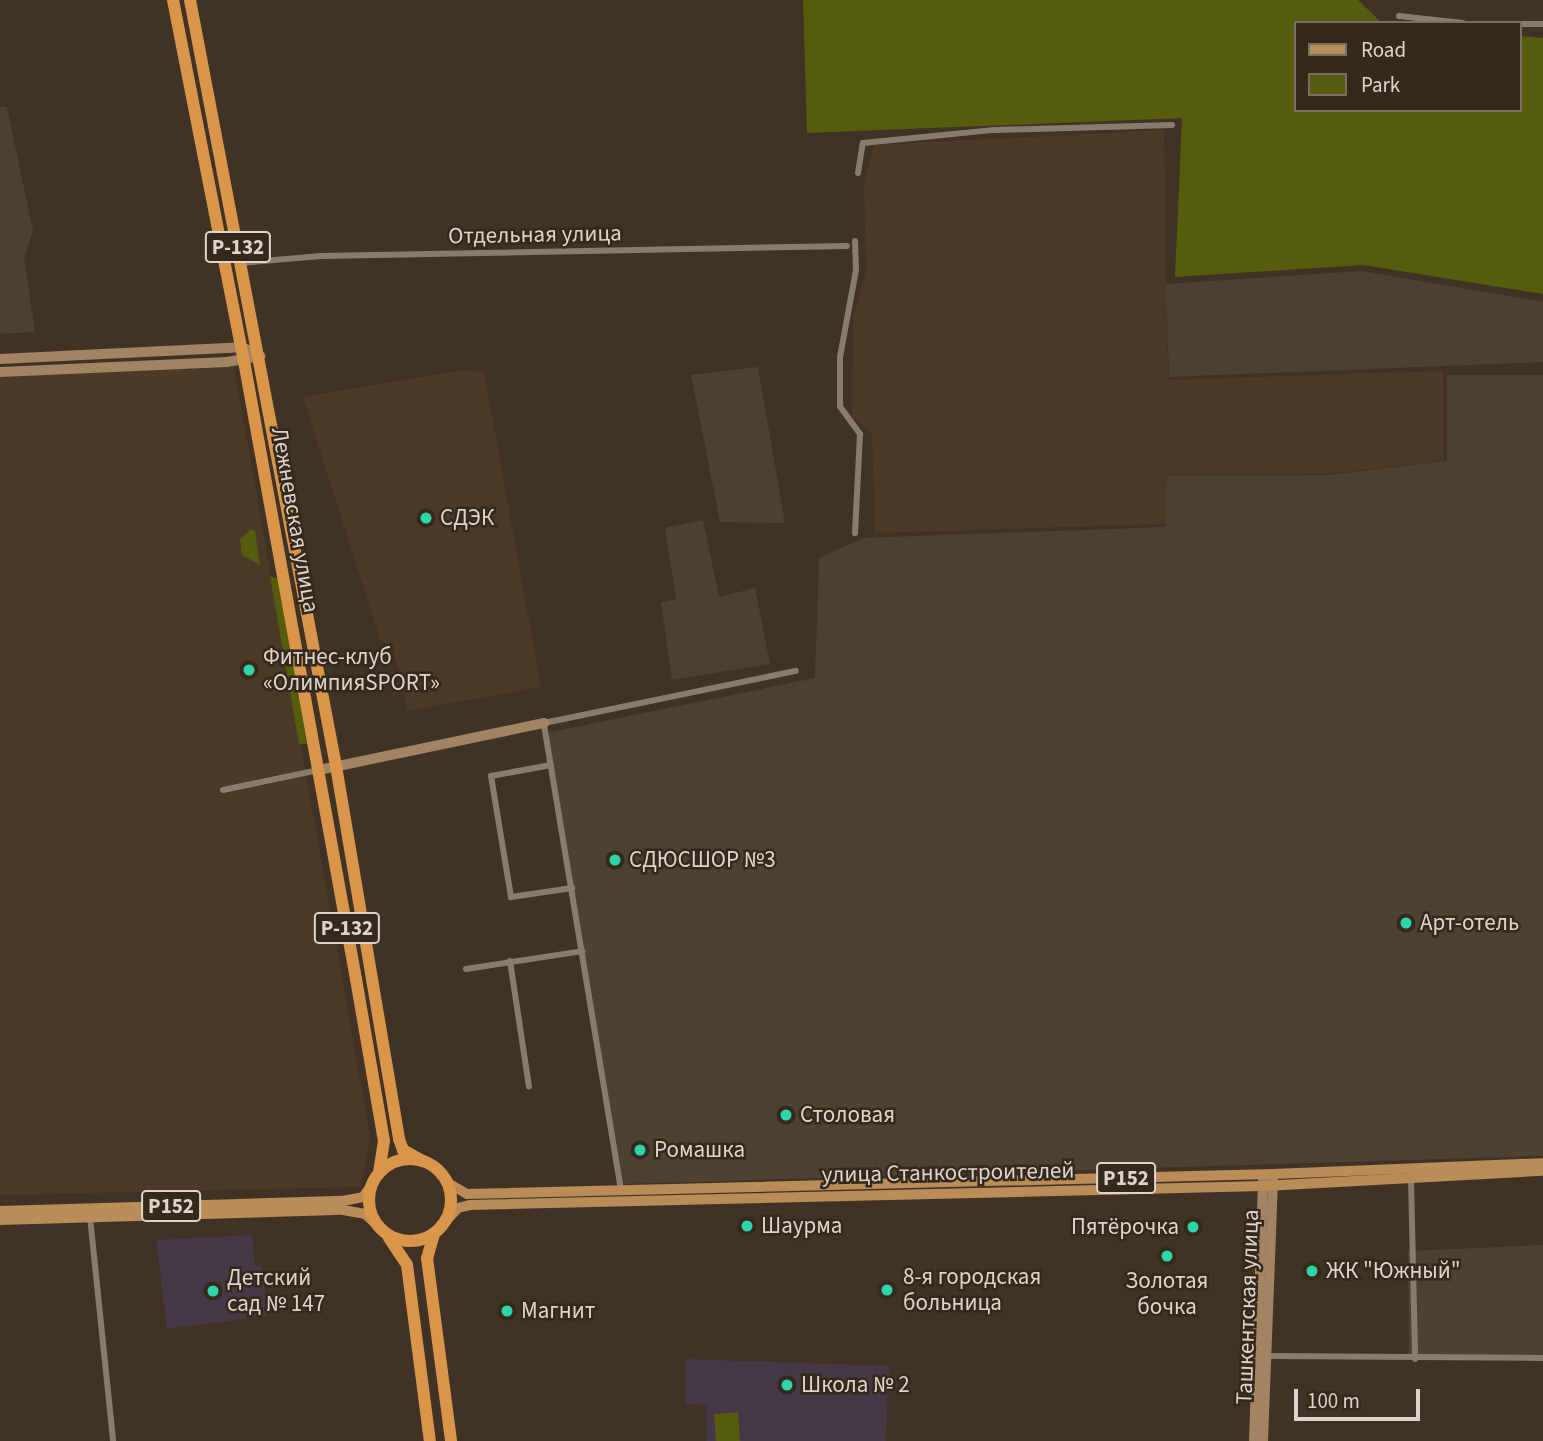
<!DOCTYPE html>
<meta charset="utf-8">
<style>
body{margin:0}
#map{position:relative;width:1543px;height:1441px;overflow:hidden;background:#403326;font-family:"Source Sans 3",sans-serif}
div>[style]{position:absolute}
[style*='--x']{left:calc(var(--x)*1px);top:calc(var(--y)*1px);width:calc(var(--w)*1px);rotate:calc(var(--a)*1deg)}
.built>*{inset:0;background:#4b3a27}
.industrial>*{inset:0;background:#4d4132}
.education>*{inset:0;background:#453847}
.green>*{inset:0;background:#555c0b}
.street>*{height:6px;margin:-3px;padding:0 3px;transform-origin:3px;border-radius:3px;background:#8a7c6d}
.secondary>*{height:10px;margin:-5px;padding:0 5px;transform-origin:5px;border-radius:5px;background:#a28462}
.primary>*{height:10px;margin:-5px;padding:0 5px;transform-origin:5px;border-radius:5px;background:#b98c58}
.highway>*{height:12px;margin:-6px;padding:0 6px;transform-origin:6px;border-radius:6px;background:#d9964a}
.highway>.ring{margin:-6px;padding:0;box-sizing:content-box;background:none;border:12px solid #d9964a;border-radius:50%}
.dots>*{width:19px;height:19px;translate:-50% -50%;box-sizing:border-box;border:4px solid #35291c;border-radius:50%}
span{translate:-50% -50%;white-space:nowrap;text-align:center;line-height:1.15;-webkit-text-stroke:5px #35291c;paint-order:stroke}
.shield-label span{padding:2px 5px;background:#35291c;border:2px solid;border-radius:5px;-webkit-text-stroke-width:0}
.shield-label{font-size:21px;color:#ddd5cd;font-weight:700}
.street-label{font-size:23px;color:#ddd5cd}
.poi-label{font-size:23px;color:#ddd5cd}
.left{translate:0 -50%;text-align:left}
.right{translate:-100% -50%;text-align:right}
.legend{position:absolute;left:1294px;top:21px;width:228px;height:91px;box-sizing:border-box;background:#35291c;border:2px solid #786e63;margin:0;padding:9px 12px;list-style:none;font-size:21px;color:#ddd5cd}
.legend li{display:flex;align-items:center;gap:14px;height:35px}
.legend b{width:35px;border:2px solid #786e63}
.scale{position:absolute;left:1294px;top:1389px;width:126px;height:32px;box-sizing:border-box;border:4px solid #ddd5cd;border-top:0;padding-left:9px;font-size:21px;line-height:24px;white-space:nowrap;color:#ddd5cd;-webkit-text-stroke:5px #35291c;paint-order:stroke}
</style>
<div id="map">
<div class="built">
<i style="clip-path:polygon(1164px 130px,1168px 380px,1443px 371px,1444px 461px,1328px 474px,1167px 476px,1165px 524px,875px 533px,872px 433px,852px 417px,853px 317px,866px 271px,864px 183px,874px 145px)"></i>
<i style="clip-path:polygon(234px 367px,370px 1136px,361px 1187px,0 1195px,0 374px)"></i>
<i style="clip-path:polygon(463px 370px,484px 372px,541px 687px,408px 711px,393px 647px,380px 639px,303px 397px)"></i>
</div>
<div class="industrial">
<i style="clip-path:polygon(0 107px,7px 107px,33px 231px,24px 258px,35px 332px,0 334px)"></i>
<i style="clip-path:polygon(1362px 271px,1543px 302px,1543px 362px,1169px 377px,1166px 284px)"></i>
<i style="clip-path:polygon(758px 367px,785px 523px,720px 522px,691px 375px)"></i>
<i style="clip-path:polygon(1447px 375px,1543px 375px,1543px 1156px,622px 1184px,546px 733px,815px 678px,819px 558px,863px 538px,1165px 527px,1167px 476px,1328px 475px,1447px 461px)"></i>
<i style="clip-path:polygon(703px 520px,719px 597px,755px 588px,770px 664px,672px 680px,661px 602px,676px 599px,665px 528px)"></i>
<i style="clip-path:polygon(1543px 1245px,1543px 1357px,1409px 1358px,1408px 1251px)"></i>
</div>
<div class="education">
<i style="clip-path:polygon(252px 1235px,255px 1265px,262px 1266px,268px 1316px,167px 1329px,156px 1240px)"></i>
<i style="clip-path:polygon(686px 1359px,889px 1366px,886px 1441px,706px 1441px,707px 1405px,685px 1404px)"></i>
</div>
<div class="green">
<i style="clip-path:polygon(803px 0,1358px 0,1382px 23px,1296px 23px,1296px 110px,1520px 110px,1520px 36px,1543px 38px,1543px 294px,1363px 265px,1175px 277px,1182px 118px,807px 133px)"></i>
<i style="clip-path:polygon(251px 529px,255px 531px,260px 565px,242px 555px,240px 539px)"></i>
<i style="clip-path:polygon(270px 576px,278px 579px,307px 744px,299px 744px)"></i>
<i style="clip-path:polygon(738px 1412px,740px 1441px,716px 1441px,714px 1414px)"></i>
</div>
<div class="street">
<i style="--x:1399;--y:16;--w:64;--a:6.2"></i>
<i style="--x:1520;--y:24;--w:23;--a:0"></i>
<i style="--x:858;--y:173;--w:30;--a:-81"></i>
<i style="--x:863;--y:143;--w:132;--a:-5.7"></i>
<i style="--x:994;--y:130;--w:178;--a:-1.6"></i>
<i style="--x:240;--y:263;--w:81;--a:-4.9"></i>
<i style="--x:321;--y:256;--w:526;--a:-1.09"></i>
<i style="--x:855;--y:533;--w:99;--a:-87.1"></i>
<i style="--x:860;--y:434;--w:34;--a:-126"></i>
<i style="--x:840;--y:406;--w:49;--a:-90"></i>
<i style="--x:840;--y:357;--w:88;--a:-79.6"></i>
<i style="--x:856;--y:270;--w:29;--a:-92"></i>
<i style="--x:551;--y:765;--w:61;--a:169.6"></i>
<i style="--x:491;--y:776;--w:123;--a:80.6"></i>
<i style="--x:511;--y:897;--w:62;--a:-8.4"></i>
<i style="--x:223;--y:790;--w:98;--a:-11.8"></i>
<i style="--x:510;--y:961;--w:127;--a:81.4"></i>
<i style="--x:466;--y:969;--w:118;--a:-8.7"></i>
<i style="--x:1411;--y:1178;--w:181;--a:88.7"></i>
<i style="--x:621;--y:1190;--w:473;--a:-99.4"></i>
<i style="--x:544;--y:723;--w:257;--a:-11.7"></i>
<i style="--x:90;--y:1217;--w:225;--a:84.1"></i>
<i style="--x:1266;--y:1356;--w:277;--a:0.4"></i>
</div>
<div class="secondary">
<i style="--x:0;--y:359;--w:242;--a:-2.8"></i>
<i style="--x:242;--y:347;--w:20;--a:27"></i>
<i style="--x:0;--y:372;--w:227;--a:-2.5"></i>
<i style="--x:227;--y:362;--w:34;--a:-10"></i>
<i style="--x:319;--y:770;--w:230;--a:-11.8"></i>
<i style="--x:1254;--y:1441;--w:262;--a:-88"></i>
<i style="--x:1263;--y:1441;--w:262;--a:-87.8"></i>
</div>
<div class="primary">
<i style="--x:448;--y:1183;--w:22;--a:30"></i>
<i style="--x:467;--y:1194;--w:806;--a:-1.42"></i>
<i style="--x:1273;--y:1174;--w:270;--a:-2.3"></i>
<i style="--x:0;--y:1211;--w:343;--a:-1.7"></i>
<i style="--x:343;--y:1201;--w:20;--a:-11"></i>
<i style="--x:363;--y:1197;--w:14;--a:-54"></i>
<i style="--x:0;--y:1220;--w:343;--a:-1.7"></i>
<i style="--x:343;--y:1210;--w:22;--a:10"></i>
<i style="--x:365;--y:1214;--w:13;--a:42"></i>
<i style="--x:444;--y:1223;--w:21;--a:-47"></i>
<i style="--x:458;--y:1208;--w:12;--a:-14"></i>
<i style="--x:470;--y:1205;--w:793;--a:-1.37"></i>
<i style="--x:1263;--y:1186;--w:280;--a:-3.1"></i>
</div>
<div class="highway">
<i style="--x:173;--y:0;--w:368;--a:78.9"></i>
<i style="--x:244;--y:361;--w:628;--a:79.73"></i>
<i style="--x:356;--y:979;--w:164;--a:80.2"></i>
<i style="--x:384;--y:1141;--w:32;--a:99"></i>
<i style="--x:190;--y:0;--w:780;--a:79.21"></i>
<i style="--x:336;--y:766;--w:378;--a:80.4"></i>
<i style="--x:399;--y:1139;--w:12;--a:70"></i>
<i style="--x:403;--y:1150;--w:23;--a:29"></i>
<i class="ring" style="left:369px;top:1159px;width:70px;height:70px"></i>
<i style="--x:434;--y:1234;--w:25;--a:106"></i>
<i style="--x:427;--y:1258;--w:185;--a:82.5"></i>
<i style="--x:389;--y:1238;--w:32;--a:56"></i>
<i style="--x:407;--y:1265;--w:177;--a:82.6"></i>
</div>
<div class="dots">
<i style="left:426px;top:518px;background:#2dd5ab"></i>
<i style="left:249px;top:670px;background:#2dd5ab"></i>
<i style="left:615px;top:860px;background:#2dd5ab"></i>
<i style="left:1406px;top:923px;background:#2dd5ab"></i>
<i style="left:786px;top:1115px;background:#2dd5ab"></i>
<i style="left:640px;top:1150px;background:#2dd5ab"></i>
<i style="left:747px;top:1226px;background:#2dd5ab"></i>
<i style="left:1193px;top:1227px;background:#2dd5ab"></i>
<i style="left:1167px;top:1256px;background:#2dd5ab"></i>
<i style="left:1312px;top:1271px;background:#2dd5ab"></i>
<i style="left:887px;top:1290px;background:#2dd5ab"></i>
<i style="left:213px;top:1291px;background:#2dd5ab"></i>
<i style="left:507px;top:1311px;background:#2dd5ab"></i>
<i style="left:787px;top:1385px;background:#2dd5ab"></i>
</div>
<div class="shield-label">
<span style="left:238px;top:247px">Р-132</span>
<span style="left:347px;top:928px">Р-132</span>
<span style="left:1126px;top:1178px">Р152</span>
<span style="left:171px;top:1206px">Р152</span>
</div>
<div class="street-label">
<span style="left:535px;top:235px;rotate:-1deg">Отдельная улица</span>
<span style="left:295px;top:520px;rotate:80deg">Лежневская улица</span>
<span style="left:948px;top:1173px;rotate:-1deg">улица Станкостроителей</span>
<span style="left:1248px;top:1307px;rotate:-88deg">Ташкентская улица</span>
</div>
<div class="poi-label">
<span class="left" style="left:440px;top:518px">СДЭК</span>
<span class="left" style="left:263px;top:670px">Фитнес-клуб<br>«ОлимпияSPORT»</span>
<span class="left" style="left:629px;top:860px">СДЮСШОР №3</span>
<span class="left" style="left:1420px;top:923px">Арт-отель</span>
<span class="left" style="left:800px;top:1115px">Столовая</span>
<span class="left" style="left:654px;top:1150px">Ромашка</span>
<span class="left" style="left:761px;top:1226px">Шаурма</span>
<span class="right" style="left:1179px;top:1227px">Пятёрочка</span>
<span class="left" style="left:1326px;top:1271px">ЖК "Южный"</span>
<span class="left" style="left:903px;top:1290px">8-я городская<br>больница</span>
<span class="left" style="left:227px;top:1291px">Детский<br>сад № 147</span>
<span style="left:1167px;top:1294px">Золотая<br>бочка</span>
<span class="left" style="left:521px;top:1311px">Магнит</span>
<span class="left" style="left:801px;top:1385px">Школа № 2</span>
</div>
<ul class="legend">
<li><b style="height:9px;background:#b98c58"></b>Road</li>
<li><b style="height:19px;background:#555c0b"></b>Park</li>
</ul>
<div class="scale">100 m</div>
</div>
